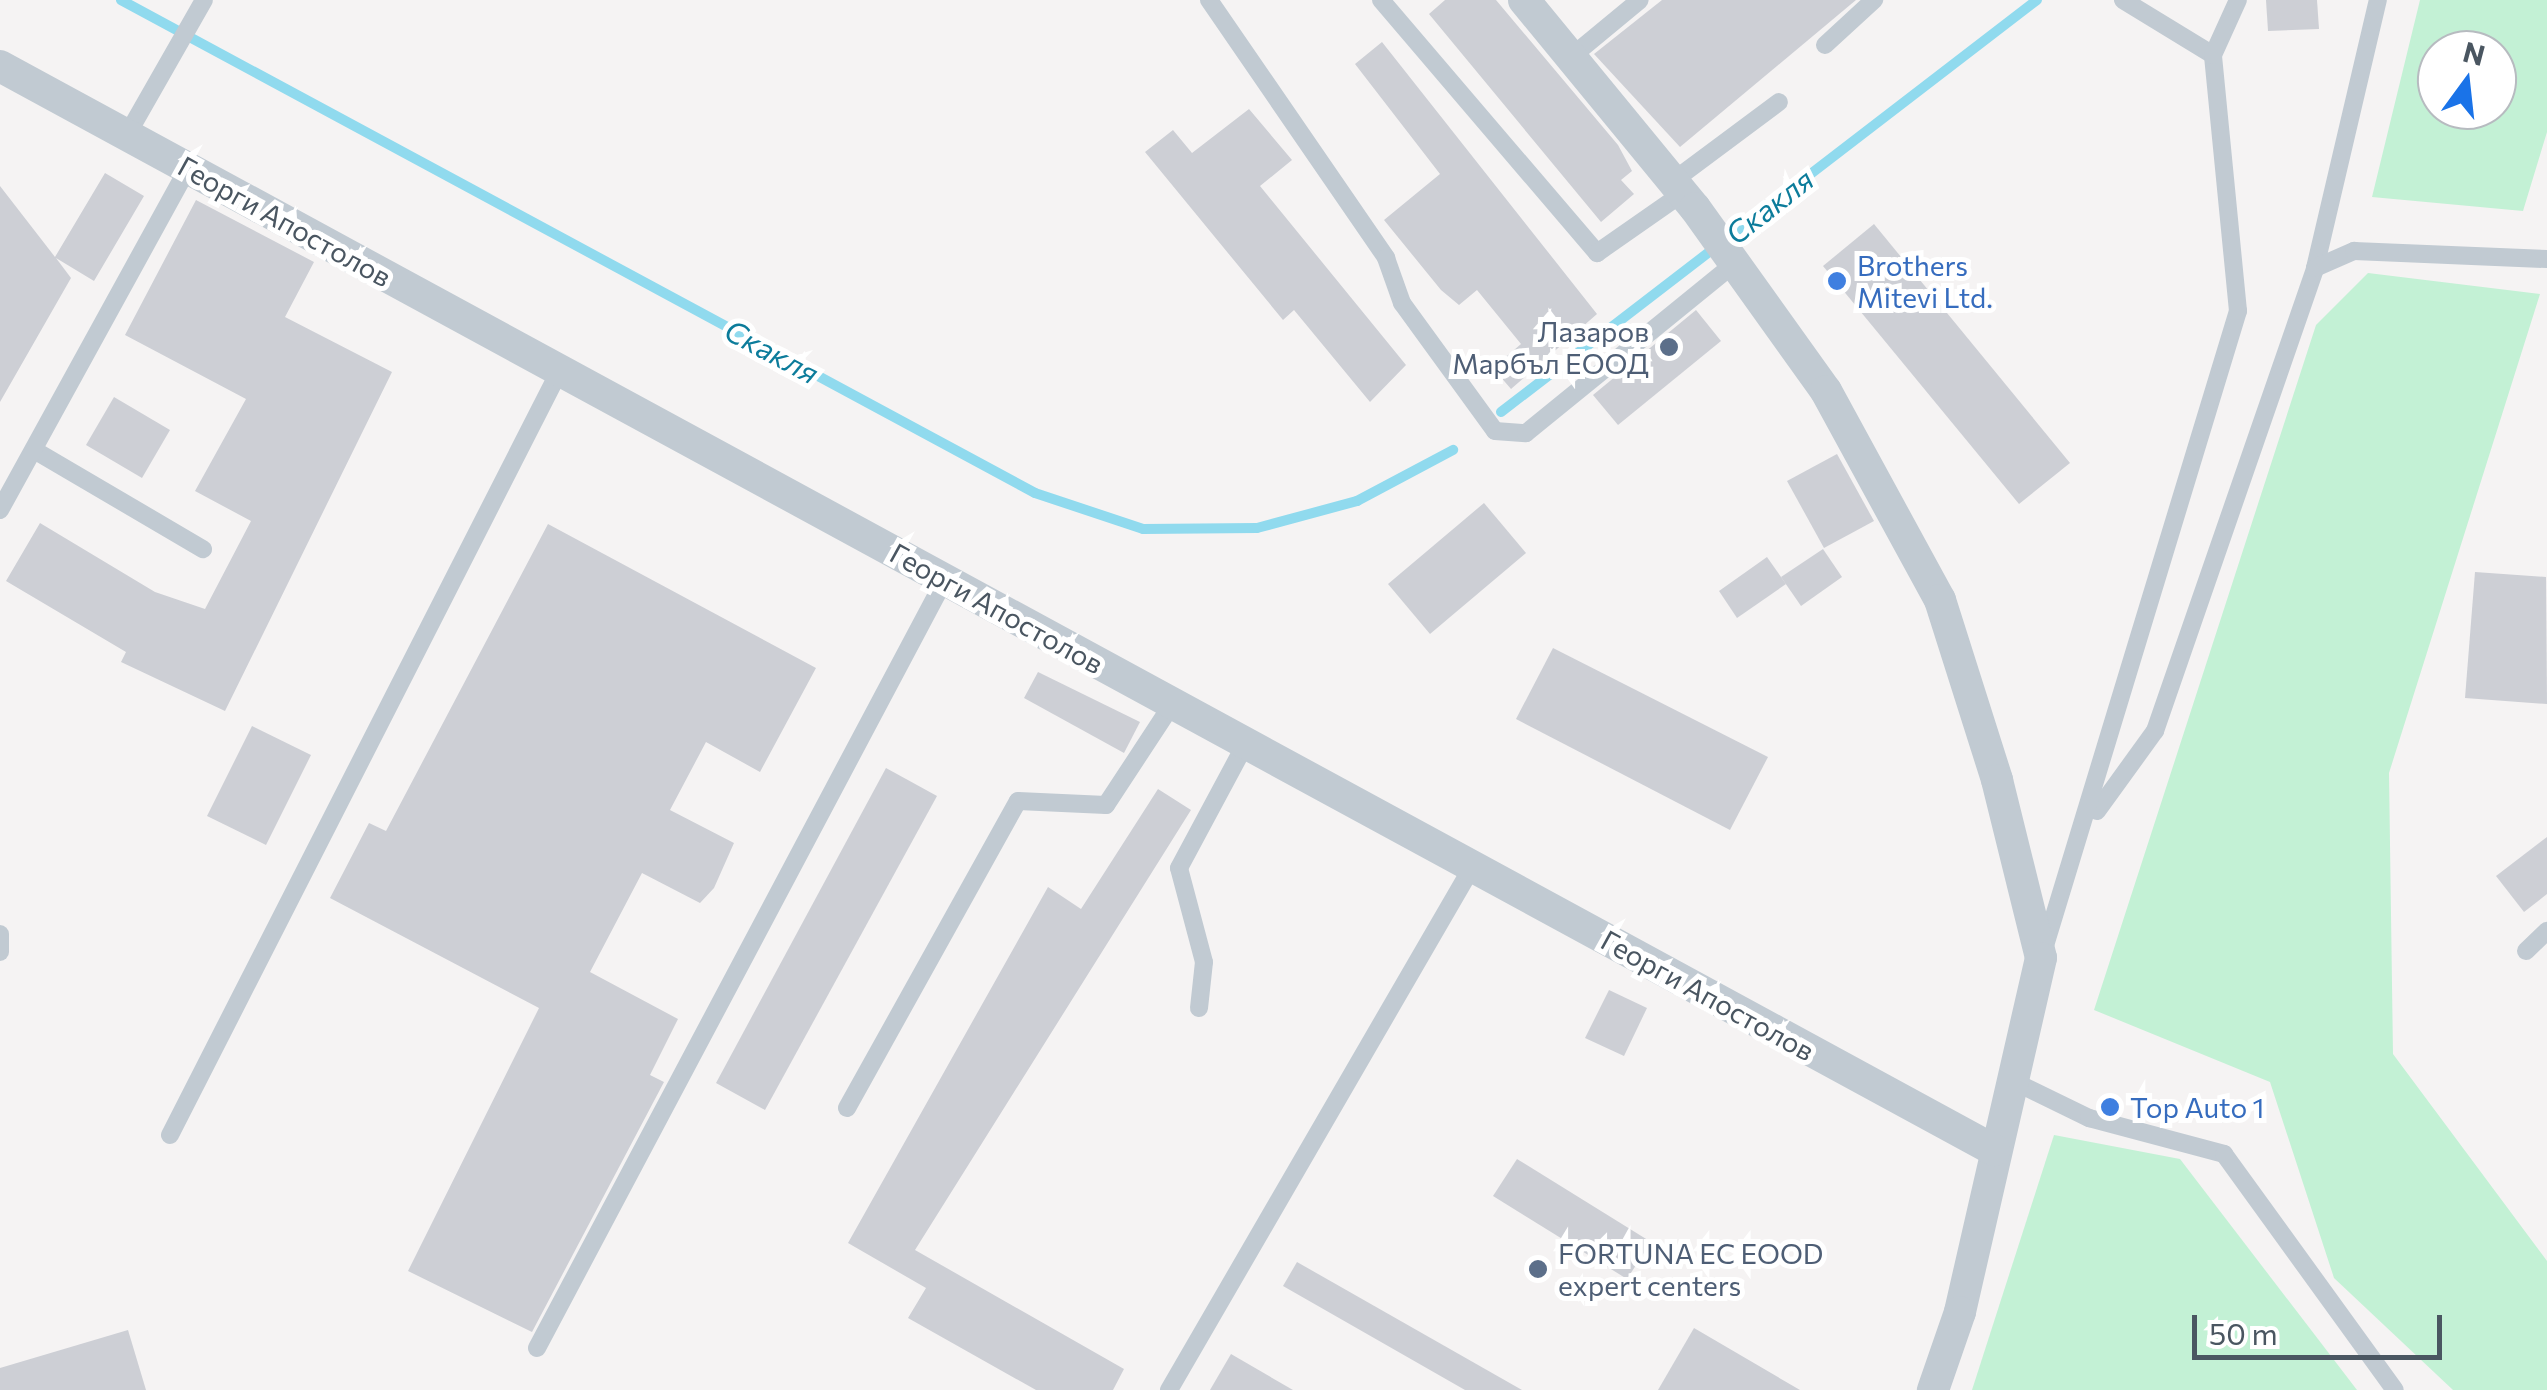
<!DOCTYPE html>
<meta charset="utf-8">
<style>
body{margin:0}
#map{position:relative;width:2547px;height:1390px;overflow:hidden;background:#f5f3f3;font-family:Commissioner,sans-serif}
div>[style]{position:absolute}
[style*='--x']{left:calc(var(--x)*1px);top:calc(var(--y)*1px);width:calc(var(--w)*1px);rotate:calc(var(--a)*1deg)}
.green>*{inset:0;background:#c3f1d5}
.stream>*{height:10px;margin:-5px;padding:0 5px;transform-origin:5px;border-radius:5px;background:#90daee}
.building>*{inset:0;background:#cdcfd5}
.lane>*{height:18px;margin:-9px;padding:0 9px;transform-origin:9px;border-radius:9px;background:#c1cad2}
.street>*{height:32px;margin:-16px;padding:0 16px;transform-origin:16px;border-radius:16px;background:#c1cad2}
.dots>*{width:28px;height:28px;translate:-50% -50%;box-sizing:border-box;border:5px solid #fff;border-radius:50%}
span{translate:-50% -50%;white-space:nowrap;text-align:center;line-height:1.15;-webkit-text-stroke:10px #fff;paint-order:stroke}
.street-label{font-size:28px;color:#4a5661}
.shop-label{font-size:28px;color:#366cbe}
.left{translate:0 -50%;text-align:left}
.service-label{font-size:28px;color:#4e5e75}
.right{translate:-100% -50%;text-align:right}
.water-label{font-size:30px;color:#0c7c9b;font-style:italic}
.north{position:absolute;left:2417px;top:30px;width:100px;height:100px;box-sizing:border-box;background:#fff;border:2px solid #b7bbc0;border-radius:50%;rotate:15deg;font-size:28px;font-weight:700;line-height:40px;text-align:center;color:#4a5661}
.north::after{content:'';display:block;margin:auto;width:35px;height:45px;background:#1a73e8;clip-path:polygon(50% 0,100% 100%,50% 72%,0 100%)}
.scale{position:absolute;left:2192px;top:1315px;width:250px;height:45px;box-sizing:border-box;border:5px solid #4a5661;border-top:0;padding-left:12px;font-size:30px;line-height:35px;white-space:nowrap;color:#4a5661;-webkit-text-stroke:8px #fff;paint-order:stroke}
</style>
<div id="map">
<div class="green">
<i style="clip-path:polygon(evenodd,2420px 0,2547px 0,2547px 132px,2523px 211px,2372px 197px,2420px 0,2497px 50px,2497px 110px,2437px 110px,2437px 50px,2497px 50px)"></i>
<i style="clip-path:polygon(2368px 273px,2540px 294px,2389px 773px,2393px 1054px,2547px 1261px,2547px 1390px,2453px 1390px,2334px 1278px,2270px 1082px,2094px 1010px,2316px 325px)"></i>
<i style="clip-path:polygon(2054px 1135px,2180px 1159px,2357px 1390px,1972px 1390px)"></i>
</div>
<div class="stream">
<i style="--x:121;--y:0;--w:1038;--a:28.34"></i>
<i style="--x:1035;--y:493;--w:114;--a:18.4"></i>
<i style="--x:1143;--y:529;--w:114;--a:-0.5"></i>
<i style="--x:1257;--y:528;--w:104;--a:-15.1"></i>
<i style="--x:1357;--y:501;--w:109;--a:-28"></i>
<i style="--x:1501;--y:412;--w:676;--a:-37.55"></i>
</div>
<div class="building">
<i style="clip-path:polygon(1445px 0,1496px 0,1618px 145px,1632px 171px,1621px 180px,1634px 194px,1601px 222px,1429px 14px)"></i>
<i style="clip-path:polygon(1662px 0,1856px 0,1680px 147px,1594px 54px)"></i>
<i style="clip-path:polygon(2266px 0,2317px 0,2319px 29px,2268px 31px)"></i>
<i style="clip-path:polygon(1382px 42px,1597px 314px,1511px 389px,1493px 368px,1521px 344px,1477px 290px,1459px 305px,1441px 290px,1384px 220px,1440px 174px,1355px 64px)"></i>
<i style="clip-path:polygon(1249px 109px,1292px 160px,1260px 186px,1406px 365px,1370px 402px,1294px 310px,1283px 320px,1145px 152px,1173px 130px,1192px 153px)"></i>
<i style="clip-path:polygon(105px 173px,144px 196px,94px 281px,56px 258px,71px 278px,0 402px,0 186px,55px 257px)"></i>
<i style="clip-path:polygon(196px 200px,314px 262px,285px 317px,392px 372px,225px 711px,121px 662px,126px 652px,6px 581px,40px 523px,155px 592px,205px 609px,251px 521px,195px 491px,246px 399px,125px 335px)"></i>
<i style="clip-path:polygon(1874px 224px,2070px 463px,2019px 504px,1823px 266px)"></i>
<i style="clip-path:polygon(1696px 310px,1721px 341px,1618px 425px,1593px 395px)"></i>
<i style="clip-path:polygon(114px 397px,170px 430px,142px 478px,86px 445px)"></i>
<i style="clip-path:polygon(1837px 454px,1874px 521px,1824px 548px,1787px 481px)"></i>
<i style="clip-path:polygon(1484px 503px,1526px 553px,1430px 634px,1388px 584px)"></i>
<i style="clip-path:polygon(548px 524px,816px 668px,760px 772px,706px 742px,670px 810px,734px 843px,714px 888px,700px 903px,642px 873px,590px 972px,678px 1019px,650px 1075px,664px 1082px,532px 1332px,408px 1271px,539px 1008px,330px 898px,369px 823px,386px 831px)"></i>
<i style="clip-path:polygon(1823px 549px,1842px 577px,1801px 606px,1781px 577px)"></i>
<i style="clip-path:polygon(1767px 557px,1786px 584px,1737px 618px,1719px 591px)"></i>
<i style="clip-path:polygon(2475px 572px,2546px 577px,2547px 704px,2465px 698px)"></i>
<i style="clip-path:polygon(1553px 648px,1768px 757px,1730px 830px,1516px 719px)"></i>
<i style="clip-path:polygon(1038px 672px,1140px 722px,1124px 753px,1024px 698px)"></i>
<i style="clip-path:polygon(252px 726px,311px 755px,266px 845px,207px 816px)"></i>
<i style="clip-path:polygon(886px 768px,937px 796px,765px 1110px,716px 1083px)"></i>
<i style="clip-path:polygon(1158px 789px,1191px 810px,915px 1250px,1124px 1369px,1113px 1390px,1036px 1390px,908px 1318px,926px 1288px,848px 1243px,1048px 887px,1081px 909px)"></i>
<i style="clip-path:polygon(2547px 837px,2547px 894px,2524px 912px,2496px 876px)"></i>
<i style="clip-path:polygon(1609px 990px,1647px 1008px,1624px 1056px,1585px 1038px)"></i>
<i style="clip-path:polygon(1517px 1159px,1651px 1242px,1627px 1279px,1493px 1196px)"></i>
<i style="clip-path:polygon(1297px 1262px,1522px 1390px,1465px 1390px,1283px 1286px)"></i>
<i style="clip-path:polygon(1694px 1328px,1800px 1390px,1658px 1390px)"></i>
<i style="clip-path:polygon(128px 1330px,146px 1390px,0 1390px,0 1368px)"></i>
<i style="clip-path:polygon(1231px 1354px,1293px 1390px,1210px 1390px)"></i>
</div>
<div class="lane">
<i style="--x:1209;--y:0;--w:313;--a:55.5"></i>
<i style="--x:1386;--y:258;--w:48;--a:70.4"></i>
<i style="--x:1402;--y:303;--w:158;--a:54"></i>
<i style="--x:1495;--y:431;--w:31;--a:4"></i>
<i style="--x:1526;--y:433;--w:269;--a:-39.1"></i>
<i style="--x:1381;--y:0;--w:333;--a:49.5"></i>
<i style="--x:1597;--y:253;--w:105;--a:-34.9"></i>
<i style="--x:2123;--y:0;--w:105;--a:31.4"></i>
<i style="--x:1825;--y:45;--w:67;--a:-42.6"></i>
<i style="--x:1571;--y:57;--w:89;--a:-39.6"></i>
<i style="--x:127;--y:135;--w:155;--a:-60.3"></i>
<i style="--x:1673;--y:181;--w:132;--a:-36.7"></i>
<i style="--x:2315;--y:268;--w:275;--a:-76.8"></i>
<i style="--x:34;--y:450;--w:196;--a:30.4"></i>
<i style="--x:0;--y:510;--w:390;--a:-61.2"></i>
<i style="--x:2097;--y:811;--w:99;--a:-54.1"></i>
<i style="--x:2155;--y:731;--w:490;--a:-70.9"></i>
<i style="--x:2315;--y:268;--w:43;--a:-23.6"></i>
<i style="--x:2354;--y:251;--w:193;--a:2.4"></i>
<i style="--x:0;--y:934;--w:18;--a:90"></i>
<i style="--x:2044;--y:949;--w:667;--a:-73.09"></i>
<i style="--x:2238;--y:311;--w:257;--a:-95.6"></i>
<i style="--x:2213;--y:55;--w:60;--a:-65.6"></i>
<i style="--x:2526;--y:951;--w:29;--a:-44"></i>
<i style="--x:1199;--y:1008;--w:46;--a:-83.8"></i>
<i style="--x:1204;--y:962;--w:97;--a:-104.9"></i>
<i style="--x:1179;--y:868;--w:142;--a:-61.8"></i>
<i style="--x:2011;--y:1080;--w:87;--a:26"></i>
<i style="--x:2089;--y:1118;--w:140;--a:14.9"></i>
<i style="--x:2224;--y:1154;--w:291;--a:54.1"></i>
<i style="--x:847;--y:1108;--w:351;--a:-60.9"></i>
<i style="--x:1018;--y:801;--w:88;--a:2.6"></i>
<i style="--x:1106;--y:805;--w:122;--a:-56.7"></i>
<i style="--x:170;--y:1135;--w:859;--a:-62.99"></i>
<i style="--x:537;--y:1348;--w:871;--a:-62.05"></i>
<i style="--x:1169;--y:1390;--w:604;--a:-59.91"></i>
</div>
<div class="street">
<i style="--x:1524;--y:0;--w:269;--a:50.6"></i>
<i style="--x:1695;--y:208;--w:225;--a:54.4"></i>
<i style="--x:1826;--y:391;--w:238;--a:61.4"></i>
<i style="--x:1940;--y:600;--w:189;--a:72.4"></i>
<i style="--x:1997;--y:780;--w:183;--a:76.1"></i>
<i style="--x:2041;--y:958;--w:363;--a:102.9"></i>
<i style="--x:1960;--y:1312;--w:83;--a:109.1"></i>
<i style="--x:0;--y:66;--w:2270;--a:28.53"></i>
</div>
<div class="dots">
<i style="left:1837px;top:281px;background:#3f7fe0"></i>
<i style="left:1669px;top:347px;background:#5c6f8a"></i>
<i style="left:2110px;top:1107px;background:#3f7fe0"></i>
<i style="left:1538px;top:1269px;background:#5c6f8a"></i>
</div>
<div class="street-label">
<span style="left:285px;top:221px;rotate:29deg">Георги Апостолов</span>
<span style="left:997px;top:608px;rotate:29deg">Георги Апостолов</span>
<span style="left:1708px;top:995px;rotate:29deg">Георги Апостолов</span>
</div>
<div class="shop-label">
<span class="left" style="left:1857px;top:281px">Brothers<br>Mitevi Ltd.</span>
<span class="left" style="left:2130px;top:1107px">Top Auto 1</span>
</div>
<div class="service-label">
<span class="right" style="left:1649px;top:347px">Лазаров<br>Марбъл ЕООД</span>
<span class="left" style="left:1558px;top:1269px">FORTUNA EC EOOD<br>expert centers</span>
</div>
<div class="water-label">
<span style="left:1769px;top:206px;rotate:-38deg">Скакля</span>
<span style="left:772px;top:351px;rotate:28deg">Скакля</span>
</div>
<div class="north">N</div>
<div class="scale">50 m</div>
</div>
